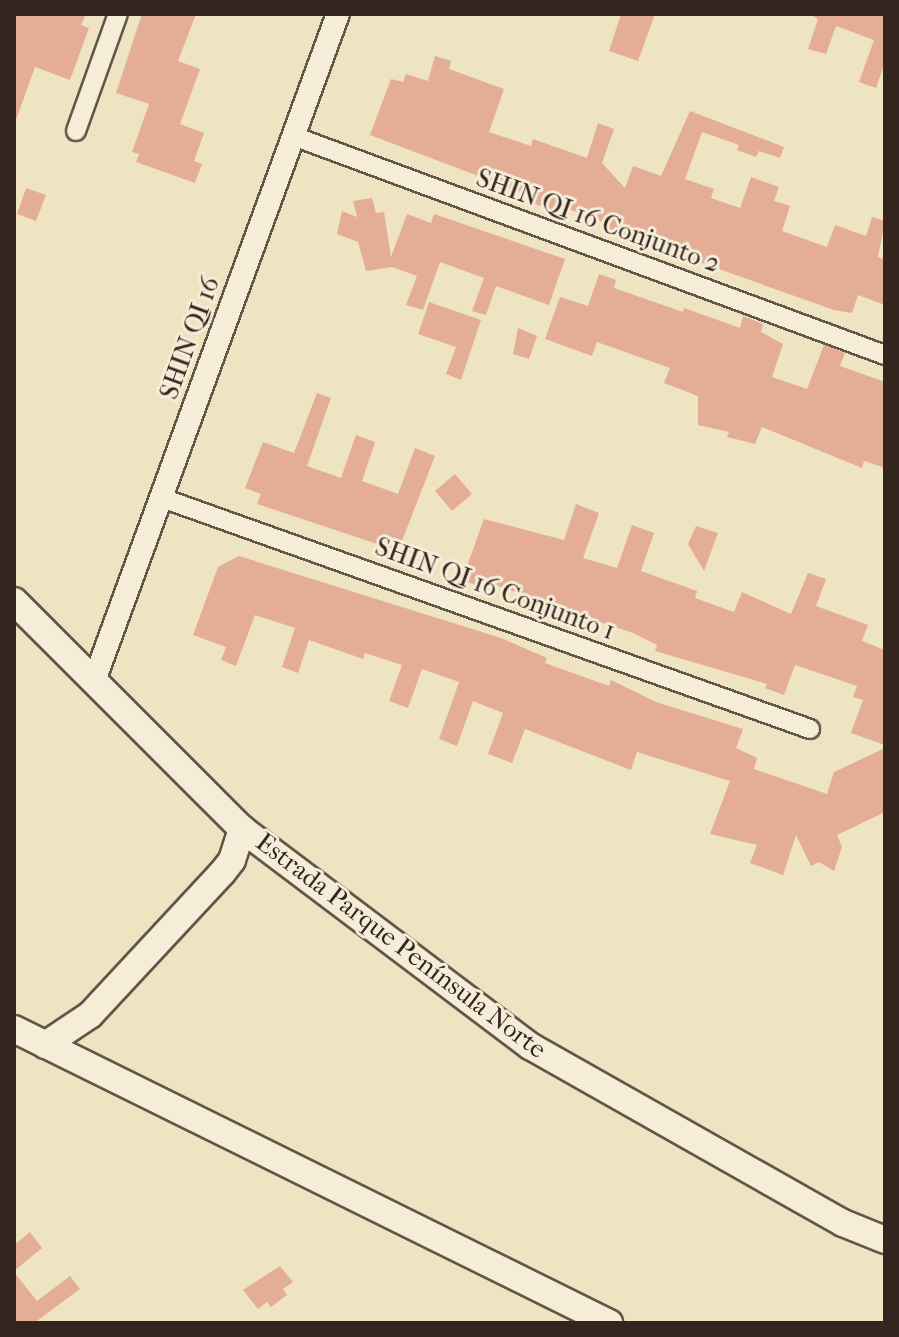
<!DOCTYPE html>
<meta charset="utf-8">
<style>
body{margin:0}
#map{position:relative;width:899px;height:1337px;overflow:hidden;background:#efe4c2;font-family:"IM FELL French Canon",serif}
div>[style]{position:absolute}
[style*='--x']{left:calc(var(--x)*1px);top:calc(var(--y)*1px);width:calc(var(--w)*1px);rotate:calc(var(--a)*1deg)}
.building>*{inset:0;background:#e4ad96}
.roads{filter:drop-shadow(2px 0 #635548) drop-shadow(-2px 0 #635548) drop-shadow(0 2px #635548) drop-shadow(0 -2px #635548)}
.minor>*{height:18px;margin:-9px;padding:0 9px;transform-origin:9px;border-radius:9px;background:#f5edd7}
.tertiary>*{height:22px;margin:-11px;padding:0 11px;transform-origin:11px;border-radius:11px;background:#f5edd7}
.secondary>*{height:26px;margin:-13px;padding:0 13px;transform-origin:13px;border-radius:13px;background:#f5edd7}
span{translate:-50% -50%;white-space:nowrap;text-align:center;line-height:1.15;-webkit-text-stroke:6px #f5edd7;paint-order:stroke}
.street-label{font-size:26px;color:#34251f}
.frame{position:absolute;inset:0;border:16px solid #34251f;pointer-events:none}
</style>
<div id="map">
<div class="building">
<i style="clip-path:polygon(14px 14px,86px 14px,81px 25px,89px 28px,70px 80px,35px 67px,16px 120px)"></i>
<i style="clip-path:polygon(142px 14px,196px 14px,178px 61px,200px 69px,180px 124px,204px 133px,194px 161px,202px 164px,195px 183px,136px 162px,139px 154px,132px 152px,149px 104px,116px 93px)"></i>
<i style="clip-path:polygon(621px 14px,655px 14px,638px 61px,609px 51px)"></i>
<i style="clip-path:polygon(809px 14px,885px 14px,885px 62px,876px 88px,859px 82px,874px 40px,836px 26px,826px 54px,808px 49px,818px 19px)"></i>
<i style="clip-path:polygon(435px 56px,451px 61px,449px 69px,504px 89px,489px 132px,531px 146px,533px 139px,587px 158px,598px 123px,614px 129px,602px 163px,625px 188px,633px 166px,661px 176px,690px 111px,784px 147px,780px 158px,759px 151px,756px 157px,737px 150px,739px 145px,702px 132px,685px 179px,714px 189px,711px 198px,740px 208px,751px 177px,779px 187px,774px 201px,790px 206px,782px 231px,827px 247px,835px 225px,866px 236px,872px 217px,885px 221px,878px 257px,885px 260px,885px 305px,858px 295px,852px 313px,834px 310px,612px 231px,599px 220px,555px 204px,553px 210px,532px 203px,534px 197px,370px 135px,391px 79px,403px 82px,406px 74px,428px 81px)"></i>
<i style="clip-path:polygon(26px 188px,46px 195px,36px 221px,17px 214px)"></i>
<i style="clip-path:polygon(372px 198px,376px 213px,384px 212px,391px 257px,407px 214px,431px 223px,434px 214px,565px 259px,549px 305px,496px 286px,486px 315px,472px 311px,484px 278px,440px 262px,423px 310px,406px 305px,417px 276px,392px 267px,366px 271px,358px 242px,337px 234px,342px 211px,357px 217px,353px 201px)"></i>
<i style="clip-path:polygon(599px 274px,616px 280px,614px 288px,683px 312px,684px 308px,740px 328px,743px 316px,763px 324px,761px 332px,783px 344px,772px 377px,807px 389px,824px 345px,845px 353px,840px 366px,885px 382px,885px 468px,864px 461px,862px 468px,762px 427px,755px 444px,727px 437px,729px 432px,698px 425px,698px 396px,664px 383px,670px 368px,597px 342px,592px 356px,545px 339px,560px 297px,588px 306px)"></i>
<i style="clip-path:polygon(429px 302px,481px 320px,461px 380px,446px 374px,456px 347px,418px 334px)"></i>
<i style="clip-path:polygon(518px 328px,537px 336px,529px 359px,513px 354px)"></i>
<i style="clip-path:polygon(317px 393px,331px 398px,307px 466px,341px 478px,356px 435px,375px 442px,362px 481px,398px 494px,415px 448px,435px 456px,398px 551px,257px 504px,261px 494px,245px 488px,263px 442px,294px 453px)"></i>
<i style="clip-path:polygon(455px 474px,472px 494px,452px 511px,435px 491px)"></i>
<i style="clip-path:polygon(576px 504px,599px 513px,583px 558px,617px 568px,632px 525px,654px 533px,641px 571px,697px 591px,695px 598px,734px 612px,742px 592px,791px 614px,808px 573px,826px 579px,816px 606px,868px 625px,862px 641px,885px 650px,885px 745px,851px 733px,863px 700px,853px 697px,857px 686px,795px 665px,784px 695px,765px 688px,767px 684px,655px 651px,657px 645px,633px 633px,591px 619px,588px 627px,519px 602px,521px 594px,481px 580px,478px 586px,462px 580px,484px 519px,564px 540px)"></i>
<i style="clip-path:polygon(696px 526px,718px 533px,704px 571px,688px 544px)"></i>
<i style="clip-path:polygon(239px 556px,501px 638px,547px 658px,545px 663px,609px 686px,611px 680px,656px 702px,743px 729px,736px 748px,757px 758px,754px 769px,827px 794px,834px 772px,885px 748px,885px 812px,837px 835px,842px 847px,834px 871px,819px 862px,811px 866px,796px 835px,783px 875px,750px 863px,757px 845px,710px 834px,730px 781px,637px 752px,631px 770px,525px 729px,512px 763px,488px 754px,503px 713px,473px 701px,457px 746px,439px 739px,459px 682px,422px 669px,408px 708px,389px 701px,402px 665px,365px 653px,363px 659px,309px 640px,298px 673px,282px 667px,295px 628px,255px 615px,236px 666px,221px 660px,226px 647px,193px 635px,218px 567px)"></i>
<i style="clip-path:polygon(30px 1232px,42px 1248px,14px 1271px,14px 1245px)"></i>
<i style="clip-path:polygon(280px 1266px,293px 1282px,283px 1289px,287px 1295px,271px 1307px,267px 1302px,258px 1309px,243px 1290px)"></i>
<i style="clip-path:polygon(14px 1272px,37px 1301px,70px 1276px,80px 1289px,34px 1323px,14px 1323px)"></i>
</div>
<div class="roads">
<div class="minor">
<i style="--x:76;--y:131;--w:124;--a:-70.3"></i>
<i style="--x:293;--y:136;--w:631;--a:20.3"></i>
<i style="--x:162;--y:498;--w:688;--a:19.62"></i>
</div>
<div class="tertiary">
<i style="--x:94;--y:681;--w:710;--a:-69.91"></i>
</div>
<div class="secondary">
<i style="--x:14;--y:601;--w:322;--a:45"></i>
<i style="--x:242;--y:829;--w:361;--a:37"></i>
<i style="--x:530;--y:1046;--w:360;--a:29.5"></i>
<i style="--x:843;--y:1223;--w:45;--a:22"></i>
<i style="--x:14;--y:1029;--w:664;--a:26.29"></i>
<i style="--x:45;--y:1045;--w:54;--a:-33.7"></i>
<i style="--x:90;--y:1015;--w:194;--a:-47.1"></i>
<i style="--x:222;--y:873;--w:16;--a:-52"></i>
<i style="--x:232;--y:860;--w:33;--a:-72"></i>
</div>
</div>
<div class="street-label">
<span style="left:598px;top:221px;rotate:20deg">SHIN QI 16 Conjunto 2</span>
<span style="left:190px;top:338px;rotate:-70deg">SHIN QI 16</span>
<span style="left:495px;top:589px;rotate:20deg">SHIN QI 16 Conjunto 1</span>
<span style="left:401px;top:946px;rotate:37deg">Estrada Parque Península Norte</span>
</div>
<div class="frame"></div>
</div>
